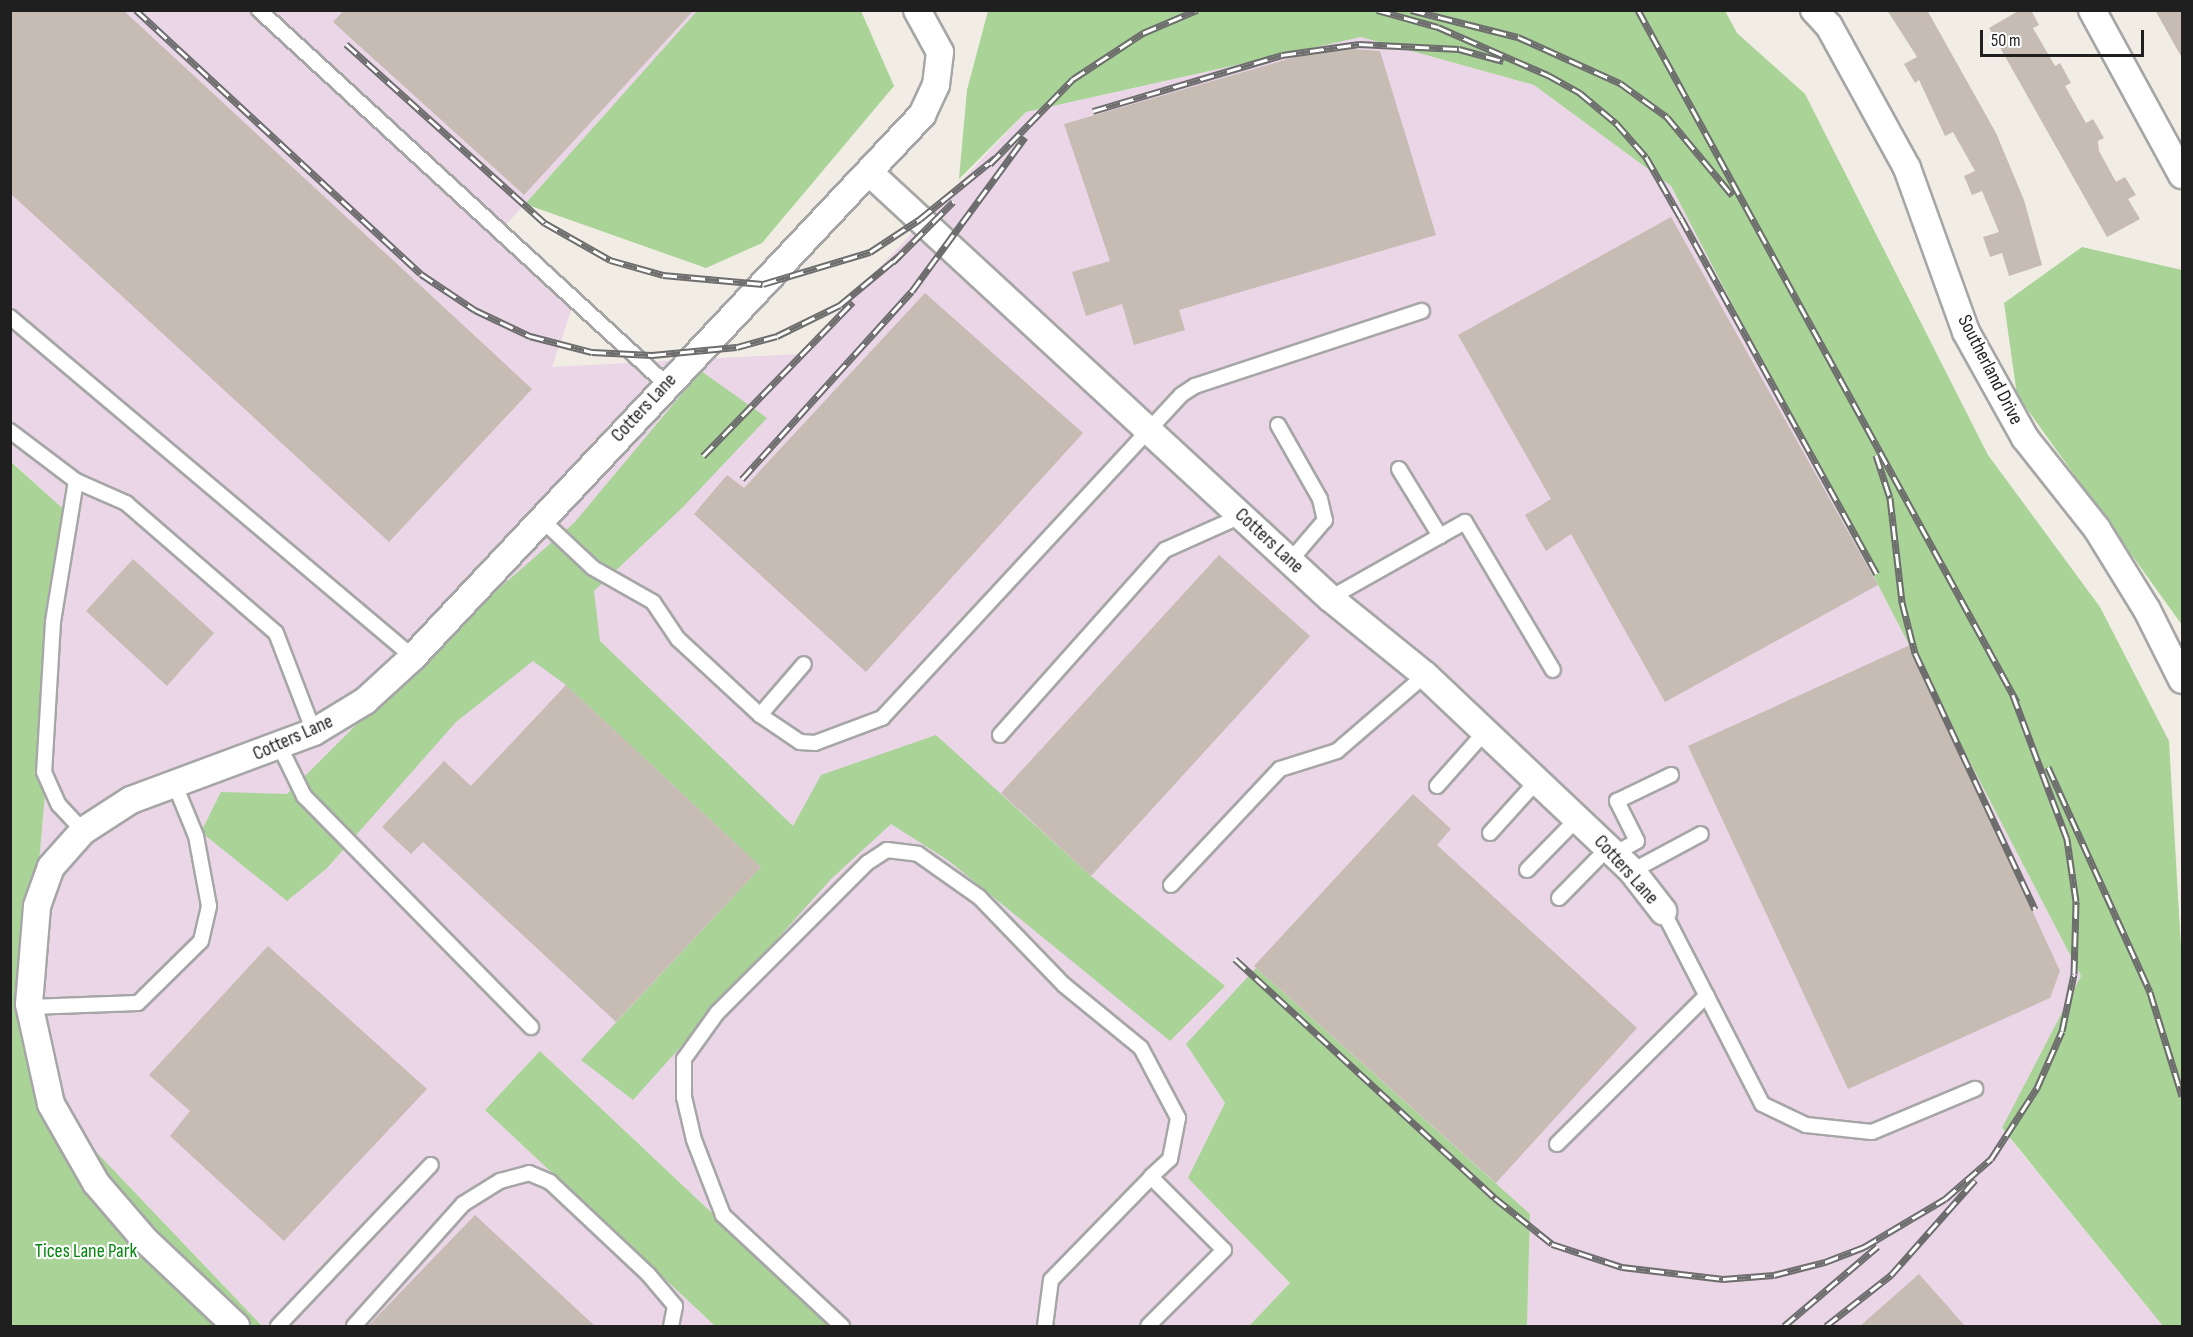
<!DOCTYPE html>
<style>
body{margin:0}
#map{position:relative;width:2193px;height:1337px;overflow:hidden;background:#f1ede5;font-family:"Sofia Sans Condensed",sans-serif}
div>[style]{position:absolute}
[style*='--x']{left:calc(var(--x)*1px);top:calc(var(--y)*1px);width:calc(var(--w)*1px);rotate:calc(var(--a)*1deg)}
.industrial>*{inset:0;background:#ead6e7}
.forest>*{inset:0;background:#a9d397}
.building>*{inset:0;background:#c6bcb4}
.roads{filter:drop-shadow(2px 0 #a6a6a6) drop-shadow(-2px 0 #a6a6a6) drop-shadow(0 2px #a6a6a6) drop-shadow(0 -2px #a6a6a6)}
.lane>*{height:14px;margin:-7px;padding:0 7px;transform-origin:7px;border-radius:7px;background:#fff}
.street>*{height:26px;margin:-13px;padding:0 13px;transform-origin:13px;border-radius:13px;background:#fff}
.rail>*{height:7px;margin-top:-3.5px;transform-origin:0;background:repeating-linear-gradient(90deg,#fff 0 14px,#6d6d6d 0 28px);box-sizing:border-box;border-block:2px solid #6d6d6d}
span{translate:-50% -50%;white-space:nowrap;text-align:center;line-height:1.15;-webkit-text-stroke:4.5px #fff;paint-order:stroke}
.street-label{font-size:20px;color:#1f1f1f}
.park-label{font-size:20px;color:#04870d}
.frame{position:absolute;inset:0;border:12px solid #1f1f1f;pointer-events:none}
.scale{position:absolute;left:1980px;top:30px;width:164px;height:27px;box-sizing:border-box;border:3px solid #1f1f1f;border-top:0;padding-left:8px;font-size:18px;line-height:21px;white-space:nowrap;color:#1f1f1f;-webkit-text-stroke:4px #fff;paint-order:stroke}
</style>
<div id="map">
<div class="industrial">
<i style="clip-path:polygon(11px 11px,698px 11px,495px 237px,572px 308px,552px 367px,798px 354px,1026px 112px,1361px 37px,1534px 85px,1671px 186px,2081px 976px,2002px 1129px,2163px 1326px,1527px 1326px,1530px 1214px,1186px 1044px,1225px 1103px,1189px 1178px,1290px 1283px,1249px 1326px,832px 1326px,540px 1051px,485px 1110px,715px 1326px,262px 1326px,61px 1115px,32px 941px,70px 515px,11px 461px)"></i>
</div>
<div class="forest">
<i style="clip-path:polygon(698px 10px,861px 11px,894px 86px,762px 243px,706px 268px,525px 204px)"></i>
<i style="clip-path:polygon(988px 11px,1725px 11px,1737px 33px,1805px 94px,1988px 455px,2100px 607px,2169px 741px,2182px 964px,2182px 1326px,2163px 1326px,2002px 1128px,2081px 976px,1671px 186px,1534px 85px,1361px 37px,1026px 112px,959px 179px,967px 90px)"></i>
<i style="clip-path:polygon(2082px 247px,2182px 270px,2182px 625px,2017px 395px,2004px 303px)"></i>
<i style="clip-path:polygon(701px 371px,767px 418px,683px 507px,594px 591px,600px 641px,793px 826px,821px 775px,936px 735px,1091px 876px,1225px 986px,1170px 1041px,949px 861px,891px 824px,831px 879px,633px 1100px,581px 1060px,761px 867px,566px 685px,533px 661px,456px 722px,327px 868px,287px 901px,201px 832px,221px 792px,287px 794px,451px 630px,574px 523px)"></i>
<i style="clip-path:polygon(10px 461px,70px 515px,32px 941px,61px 1115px,262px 1326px,11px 1326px)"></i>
<i style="clip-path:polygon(1256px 968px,1530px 1214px,1527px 1326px,1249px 1326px,1290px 1283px,1188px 1178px,1225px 1103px,1186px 1044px)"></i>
<i style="clip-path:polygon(540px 1051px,832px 1326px,715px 1326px,485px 1110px)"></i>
</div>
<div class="building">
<i style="clip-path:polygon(10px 10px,123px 10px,532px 389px,389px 542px,10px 193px)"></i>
<i style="clip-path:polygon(344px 10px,694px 10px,524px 195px,333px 22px)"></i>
<i style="clip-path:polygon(1887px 10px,1927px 10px,1996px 133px,2024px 200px,2042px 265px,2009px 276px,2002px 253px,1990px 257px,1983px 237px,1999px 232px,1982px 191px,1972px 195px,1964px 176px,1975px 171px,1953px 132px,1945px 136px,1919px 80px,1915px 83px,1904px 64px,1917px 57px)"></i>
<i style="clip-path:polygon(2020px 10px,2031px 10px,2039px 25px,2033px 28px,2055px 66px,2060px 63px,2071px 83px,2065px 86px,2086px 123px,2093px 119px,2104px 138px,2098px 141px,2099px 151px,2116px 182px,2125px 177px,2136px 195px,2128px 199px,2140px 219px,2107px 237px,1989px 28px)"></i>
<i style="clip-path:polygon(2155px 10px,2182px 10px,2182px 58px)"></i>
<i style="clip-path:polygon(1339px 48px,1380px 51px,1436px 235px,1179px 310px,1185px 330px,1134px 345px,1122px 304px,1086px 316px,1072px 272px,1110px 261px,1064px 124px,1295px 57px)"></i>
<i style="clip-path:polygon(1671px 217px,1878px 585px,1665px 702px,1571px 534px,1546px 551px,1525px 515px,1551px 499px,1458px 335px)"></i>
<i style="clip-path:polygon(925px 293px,1083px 433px,866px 672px,694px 514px,727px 475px,744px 488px)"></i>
<i style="clip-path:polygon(1219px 555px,1310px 636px,1091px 876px,1001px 793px)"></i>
<i style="clip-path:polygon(133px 559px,214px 633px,167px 686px,86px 611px)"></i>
<i style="clip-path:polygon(1910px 645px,2060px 971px,2050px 998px,1848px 1089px,1688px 746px)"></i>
<i style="clip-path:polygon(566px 685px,761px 867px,616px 1022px,423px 842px,411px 854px,382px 827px,444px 761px,471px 786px)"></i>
<i style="clip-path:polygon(1413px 794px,1451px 829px,1437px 845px,1637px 1028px,1496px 1183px,1254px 966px)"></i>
<i style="clip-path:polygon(268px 946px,427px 1089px,284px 1241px,170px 1136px,190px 1111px,149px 1075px)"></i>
<i style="clip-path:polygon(475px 1215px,595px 1326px,368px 1326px)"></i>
<i style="clip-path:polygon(1919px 1274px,1965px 1326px,1860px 1326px)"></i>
</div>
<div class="roads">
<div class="lane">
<i style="--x:259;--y:10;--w:553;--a:42.58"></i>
<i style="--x:10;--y:317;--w:527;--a:40.15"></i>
<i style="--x:1278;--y:425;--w:85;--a:60.4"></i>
<i style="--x:1320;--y:499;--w:22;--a:77"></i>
<i style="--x:1325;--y:520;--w:54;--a:130.5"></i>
<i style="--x:10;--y:431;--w:83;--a:37.1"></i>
<i style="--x:76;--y:481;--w:55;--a:23.7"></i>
<i style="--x:126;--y:503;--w:198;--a:40.9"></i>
<i style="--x:276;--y:633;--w:106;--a:69"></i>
<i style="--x:1399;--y:469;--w:79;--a:58.5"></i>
<i style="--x:76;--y:481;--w:143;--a:99.3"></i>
<i style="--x:53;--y:622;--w:150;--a:93.4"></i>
<i style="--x:44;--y:772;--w:36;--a:66"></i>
<i style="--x:59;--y:805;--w:35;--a:47"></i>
<i style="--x:541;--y:519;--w:71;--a:43.3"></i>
<i style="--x:593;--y:568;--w:69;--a:29.5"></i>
<i style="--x:653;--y:602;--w:45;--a:56"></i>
<i style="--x:678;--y:639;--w:112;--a:42.8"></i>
<i style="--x:760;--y:715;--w:48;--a:34"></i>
<i style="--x:800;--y:742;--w:15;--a:4"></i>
<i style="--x:815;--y:743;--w:72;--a:-20.5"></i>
<i style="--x:882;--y:718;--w:440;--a:-47.2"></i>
<i style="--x:1181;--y:395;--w:17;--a:-33"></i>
<i style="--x:1195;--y:386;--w:239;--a:-18.3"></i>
<i style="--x:1330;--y:598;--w:155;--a:-29.4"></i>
<i style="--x:1465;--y:522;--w:172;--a:59.3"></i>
<i style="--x:760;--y:715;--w:67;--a:-49.2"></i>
<i style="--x:1000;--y:735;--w:248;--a:-48.3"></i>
<i style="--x:1165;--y:550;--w:83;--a:-24.1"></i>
<i style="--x:280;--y:747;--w:55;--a:63.9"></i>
<i style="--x:304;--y:796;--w:324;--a:45.5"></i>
<i style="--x:1437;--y:786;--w:72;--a:-48.4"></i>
<i style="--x:1490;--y:833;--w:70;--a:-47.9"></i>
<i style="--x:1614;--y:854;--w:26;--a:-29"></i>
<i style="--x:1637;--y:841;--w:45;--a:-116.6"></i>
<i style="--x:1617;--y:801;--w:60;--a:-25.7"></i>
<i style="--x:1527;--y:870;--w:71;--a:-45.6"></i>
<i style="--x:1632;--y:871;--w:78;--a:-28.2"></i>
<i style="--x:1171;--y:885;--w:159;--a:-46.8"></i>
<i style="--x:1280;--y:769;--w:60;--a:-17.5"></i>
<i style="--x:1337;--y:751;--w:116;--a:-40.8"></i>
<i style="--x:1559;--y:898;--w:70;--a:-45.6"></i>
<i style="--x:1663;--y:911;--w:217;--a:62.8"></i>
<i style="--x:1762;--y:1104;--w:49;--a:25.5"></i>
<i style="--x:1806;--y:1125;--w:66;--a:6.1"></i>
<i style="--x:1872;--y:1132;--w:112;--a:-22.7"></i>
<i style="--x:30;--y:1007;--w:108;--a:-2.1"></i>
<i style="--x:138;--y:1003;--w:88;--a:-44.5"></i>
<i style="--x:201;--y:941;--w:36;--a:-77"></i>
<i style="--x:209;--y:906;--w:71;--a:-100.5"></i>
<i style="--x:196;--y:836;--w:55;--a:-112.4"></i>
<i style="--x:1557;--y:1144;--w:211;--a:-44.8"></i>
<i style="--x:278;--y:1326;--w:222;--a:-46.5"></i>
<i style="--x:354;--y:1326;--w:164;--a:-48.2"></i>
<i style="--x:463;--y:1204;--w:44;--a:-31.9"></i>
<i style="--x:500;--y:1181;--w:30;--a:-15"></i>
<i style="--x:529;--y:1173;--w:23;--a:23"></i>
<i style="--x:550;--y:1182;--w:134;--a:43.2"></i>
<i style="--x:648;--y:1274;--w:42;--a:49.8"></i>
<i style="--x:675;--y:1306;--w:20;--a:101"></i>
<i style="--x:842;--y:1326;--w:163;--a:-137"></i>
<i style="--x:723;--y:1215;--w:80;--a:-111.1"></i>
<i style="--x:694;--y:1140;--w:44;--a:-103.1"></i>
<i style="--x:684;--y:1097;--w:38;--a:-90"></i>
<i style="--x:684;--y:1059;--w:57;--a:-54.3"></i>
<i style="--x:717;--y:1013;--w:212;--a:-45"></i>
<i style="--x:867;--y:863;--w:24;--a:-33"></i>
<i style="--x:887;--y:850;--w:31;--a:7"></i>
<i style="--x:918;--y:854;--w:75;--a:35.2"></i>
<i style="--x:979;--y:897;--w:122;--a:46"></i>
<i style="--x:1064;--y:985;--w:99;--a:39.3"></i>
<i style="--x:1141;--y:1048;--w:79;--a:62.1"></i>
<i style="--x:1178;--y:1118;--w:42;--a:101"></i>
<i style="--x:1170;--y:1159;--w:26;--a:137"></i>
<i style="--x:1045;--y:1326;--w:46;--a:-82.6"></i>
<i style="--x:1051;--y:1280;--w:144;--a:-45.8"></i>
<i style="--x:1151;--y:1177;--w:103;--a:45"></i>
<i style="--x:1224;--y:1250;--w:107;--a:135"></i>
</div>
<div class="street">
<i style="--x:1814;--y:10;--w:22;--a:47"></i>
<i style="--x:1829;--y:26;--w:162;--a:61.2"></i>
<i style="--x:1907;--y:168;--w:174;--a:70.2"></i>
<i style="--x:1966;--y:332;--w:121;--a:60.9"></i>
<i style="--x:2025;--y:438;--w:116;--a:51.6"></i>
<i style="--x:2097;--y:529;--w:95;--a:58.3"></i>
<i style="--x:2147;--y:610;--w:78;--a:63.4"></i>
<i style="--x:2092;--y:10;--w:188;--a:61.4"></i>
<i style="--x:871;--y:174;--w:625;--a:42.73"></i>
<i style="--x:1330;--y:598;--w:122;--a:39"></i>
<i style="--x:1425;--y:675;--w:285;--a:43.4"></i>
<i style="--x:1632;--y:871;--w:51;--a:52.2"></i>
<i style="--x:236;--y:1326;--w:125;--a:-136.6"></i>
<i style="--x:145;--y:1240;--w:75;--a:-130.7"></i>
<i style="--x:96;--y:1183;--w:91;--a:-119.7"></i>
<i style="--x:51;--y:1104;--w:102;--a:-102.4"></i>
<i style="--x:29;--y:1004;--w:98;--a:-85.3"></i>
<i style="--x:37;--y:906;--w:41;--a:-70.3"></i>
<i style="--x:51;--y:867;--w:48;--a:-48.4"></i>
<i style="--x:83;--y:831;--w:57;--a:-32.9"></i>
<i style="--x:131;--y:800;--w:195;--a:-20.4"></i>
<i style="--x:314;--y:732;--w:60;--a:-31.3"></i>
<i style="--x:365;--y:701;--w:65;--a:-42.5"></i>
<i style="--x:413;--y:657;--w:744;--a:-46.8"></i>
<i style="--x:922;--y:115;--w:33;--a:-65"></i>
<i style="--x:936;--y:85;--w:33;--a:-83"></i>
<i style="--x:940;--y:52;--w:48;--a:-118.7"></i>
</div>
</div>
<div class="rail">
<i style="--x:136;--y:10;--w:388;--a:42.8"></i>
<i style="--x:421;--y:274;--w:65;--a:33.7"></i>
<i style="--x:475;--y:310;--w:61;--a:25.3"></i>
<i style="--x:530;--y:336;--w:64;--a:14.5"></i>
<i style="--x:592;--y:352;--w:60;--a:2.9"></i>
<i style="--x:652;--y:355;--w:85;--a:-5.4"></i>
<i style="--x:737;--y:347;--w:41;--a:-15.4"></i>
<i style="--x:777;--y:336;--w:70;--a:-26.2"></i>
<i style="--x:840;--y:305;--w:77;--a:-39.7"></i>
<i style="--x:1377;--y:10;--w:63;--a:15.6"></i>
<i style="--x:1438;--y:27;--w:120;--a:23.6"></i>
<i style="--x:1548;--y:75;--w:37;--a:29"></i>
<i style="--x:1580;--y:93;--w:47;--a:39.8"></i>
<i style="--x:1616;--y:123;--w:45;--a:48.6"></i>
<i style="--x:1646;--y:157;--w:70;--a:60.2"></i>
<i style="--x:1681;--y:218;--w:406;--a:61.2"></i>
<i style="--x:1411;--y:10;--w:110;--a:14.2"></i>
<i style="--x:1518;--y:37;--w:112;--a:24.3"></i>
<i style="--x:1620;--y:83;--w:58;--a:35.9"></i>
<i style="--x:1667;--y:117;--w:102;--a:50.2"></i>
<i style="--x:1638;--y:10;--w:789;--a:61.29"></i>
<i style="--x:346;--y:44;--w:268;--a:42"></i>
<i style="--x:545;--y:223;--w:75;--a:29.6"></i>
<i style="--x:610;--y:260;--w:55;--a:15.8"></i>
<i style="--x:663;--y:275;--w:100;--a:5.1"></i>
<i style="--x:763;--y:284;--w:112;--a:-16.7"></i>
<i style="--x:870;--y:252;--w:60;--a:-33.4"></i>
<i style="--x:920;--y:219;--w:97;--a:-39.1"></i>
<i style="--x:1093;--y:111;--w:197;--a:-16.5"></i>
<i style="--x:1282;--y:55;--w:78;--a:-8.1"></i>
<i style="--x:1359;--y:44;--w:100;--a:2.9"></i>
<i style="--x:1459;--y:49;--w:46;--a:15.3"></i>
<i style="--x:990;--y:164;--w:119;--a:-45.7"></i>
<i style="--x:1073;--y:79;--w:84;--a:-33.3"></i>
<i style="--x:1143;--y:33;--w:59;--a:-23.1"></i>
<i style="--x:893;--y:262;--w:85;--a:-45"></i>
<i style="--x:1876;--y:455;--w:45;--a:72"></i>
<i style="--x:1890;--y:498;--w:105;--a:83.4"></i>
<i style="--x:1902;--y:602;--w:53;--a:75.7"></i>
<i style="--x:1915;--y:653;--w:283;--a:64.9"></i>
<i style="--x:703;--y:456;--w:215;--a:-45.8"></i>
<i style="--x:742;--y:479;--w:253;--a:-47.9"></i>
<i style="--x:912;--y:291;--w:191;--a:-53.7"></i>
<i style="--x:2048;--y:767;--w:247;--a:65.6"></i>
<i style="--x:2150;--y:992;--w:109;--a:72.9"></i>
<i style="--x:1235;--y:959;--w:353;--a:42.6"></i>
<i style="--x:1495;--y:1198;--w:73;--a:38.9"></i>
<i style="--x:1552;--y:1244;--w:74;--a:18.2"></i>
<i style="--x:1622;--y:1267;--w:102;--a:6.8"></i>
<i style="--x:1723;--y:1279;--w:51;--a:-4.5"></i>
<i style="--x:1774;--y:1275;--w:53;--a:-14.3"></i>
<i style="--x:1825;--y:1262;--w:42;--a:-21"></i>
<i style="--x:1864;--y:1247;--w:94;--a:-30.7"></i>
<i style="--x:1945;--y:1199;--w:61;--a:-41"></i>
<i style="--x:1991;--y:1159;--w:85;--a:-57.1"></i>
<i style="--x:2037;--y:1088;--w:62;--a:-66.3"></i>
<i style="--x:2062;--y:1031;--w:58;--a:-78.1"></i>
<i style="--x:2074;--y:974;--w:73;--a:-88.4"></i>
<i style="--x:2076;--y:901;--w:63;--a:-98.3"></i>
<i style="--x:2067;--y:839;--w:154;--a:-110.6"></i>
<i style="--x:1784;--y:1326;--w:123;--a:-40.4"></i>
<i style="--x:1826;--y:1326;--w:83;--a:-38.1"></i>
<i style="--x:1891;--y:1275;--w:127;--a:-48.5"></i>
</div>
<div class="street-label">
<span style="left:1990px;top:370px;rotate:63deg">Southerland Drive</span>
<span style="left:644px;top:408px;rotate:-47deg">Cotters Lane</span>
<span style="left:1269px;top:541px;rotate:43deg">Cotters Lane</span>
<span style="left:293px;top:738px;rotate:-24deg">Cotters Lane</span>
<span style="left:1626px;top:870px;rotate:48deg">Cotters Lane</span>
</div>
<div class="park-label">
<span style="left:86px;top:1251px">Tices Lane Park</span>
</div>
<div class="frame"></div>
<div class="scale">50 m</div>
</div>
